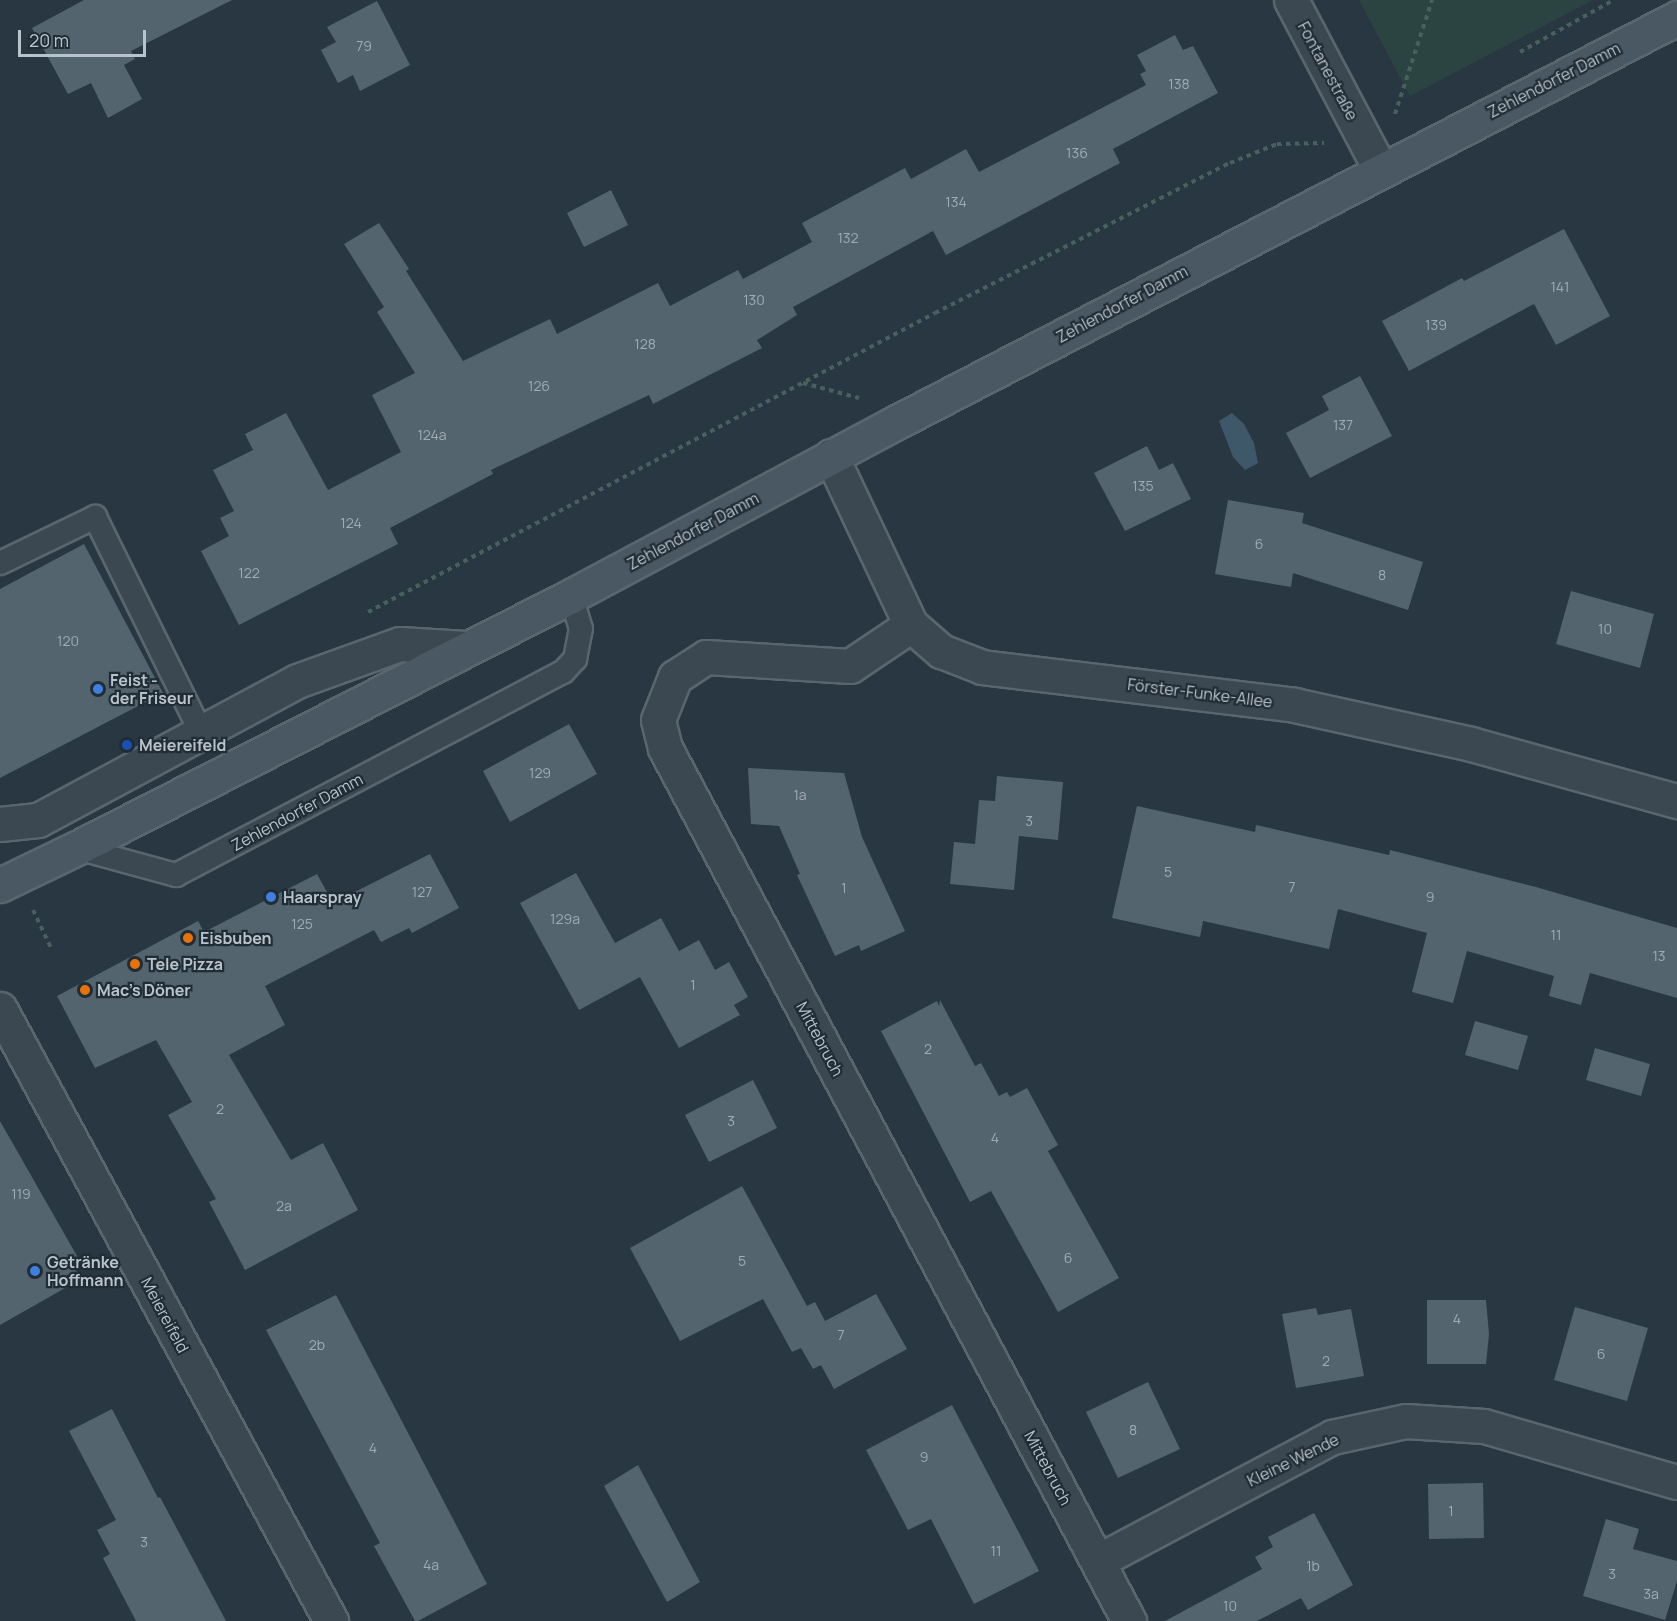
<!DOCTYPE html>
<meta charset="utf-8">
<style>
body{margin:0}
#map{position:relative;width:1677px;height:1621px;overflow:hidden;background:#283741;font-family:Manrope,sans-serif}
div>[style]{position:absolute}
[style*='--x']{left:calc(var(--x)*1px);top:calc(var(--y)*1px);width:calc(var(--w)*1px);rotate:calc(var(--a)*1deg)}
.green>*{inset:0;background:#2b4442}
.water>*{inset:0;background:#3f5869}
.building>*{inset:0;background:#53646e}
.path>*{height:4px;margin-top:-2px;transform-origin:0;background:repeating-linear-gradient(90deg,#4a605f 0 4.5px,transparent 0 9px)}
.roads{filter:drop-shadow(2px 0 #5a666e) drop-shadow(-2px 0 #5a666e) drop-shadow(0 2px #5a666e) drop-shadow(0 -2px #5a666e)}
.service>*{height:22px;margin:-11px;padding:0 11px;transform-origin:11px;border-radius:11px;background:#3c4851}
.minor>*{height:33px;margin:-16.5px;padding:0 16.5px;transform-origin:16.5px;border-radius:16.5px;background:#3c4851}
.tertiary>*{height:33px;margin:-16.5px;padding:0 16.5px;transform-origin:16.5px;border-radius:16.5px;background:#3c4851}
.secondary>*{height:33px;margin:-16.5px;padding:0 16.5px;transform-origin:16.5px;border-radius:16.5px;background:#4a5864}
.dots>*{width:16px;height:16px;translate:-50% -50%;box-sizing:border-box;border:3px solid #212d36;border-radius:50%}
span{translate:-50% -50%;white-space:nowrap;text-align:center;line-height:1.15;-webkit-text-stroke:4.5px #212d36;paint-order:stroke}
.number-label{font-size:14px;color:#a0abb4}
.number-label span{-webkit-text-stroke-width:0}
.street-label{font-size:16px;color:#b9c3cb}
.poi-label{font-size:16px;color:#b9c3cb;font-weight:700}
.left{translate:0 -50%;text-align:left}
.scale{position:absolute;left:18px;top:30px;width:128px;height:27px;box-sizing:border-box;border:3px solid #b9c3cb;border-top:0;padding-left:8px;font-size:18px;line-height:21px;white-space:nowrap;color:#b9c3cb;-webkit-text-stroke:4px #212d36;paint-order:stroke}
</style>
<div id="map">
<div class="green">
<i style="clip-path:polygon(1359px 0,1593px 0,1410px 96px)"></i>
</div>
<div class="water">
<i style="clip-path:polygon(1232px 413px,1244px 424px,1254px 443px,1258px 463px,1245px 470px,1233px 457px,1219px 421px)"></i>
</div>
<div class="building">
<i style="clip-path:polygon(84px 0,232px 0,131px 51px,135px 59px,124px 65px,142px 99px,108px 118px,91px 83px,68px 94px,32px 28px)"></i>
<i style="clip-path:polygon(377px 1px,410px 65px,360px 91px,353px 75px,338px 83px,321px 50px,336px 42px,327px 27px)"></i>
<i style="clip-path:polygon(1175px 35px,1183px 50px,1193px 46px,1218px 93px,1113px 149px,1120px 163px,946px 255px,933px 231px,793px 307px,797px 315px,757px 340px,762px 348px,653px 404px,649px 395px,491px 470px,493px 474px,390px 528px,398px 544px,239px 625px,201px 551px,229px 536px,220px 518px,234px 511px,213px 470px,253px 450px,245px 434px,286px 413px,328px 490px,401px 452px,372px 395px,415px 373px,377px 312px,384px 307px,344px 244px,379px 223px,409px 269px,406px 271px,463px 361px,550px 319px,557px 334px,658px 283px,670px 306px,738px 270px,743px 279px,812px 242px,802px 223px,905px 168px,911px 179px,966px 149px,979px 172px,1146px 85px,1140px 74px,1146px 71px,1137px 55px)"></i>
<i style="clip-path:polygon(611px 190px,628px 225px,584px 247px,567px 213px)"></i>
<i style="clip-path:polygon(1564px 229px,1610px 316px,1556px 345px,1534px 304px,1409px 371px,1382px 321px,1462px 278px,1464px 281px)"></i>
<i style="clip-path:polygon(1360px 376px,1392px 436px,1310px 478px,1286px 433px,1329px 410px,1322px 396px)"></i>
<i style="clip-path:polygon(1147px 446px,1159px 470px,1173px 463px,1191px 499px,1125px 531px,1094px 473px)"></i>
<i style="clip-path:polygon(1228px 500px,1304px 513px,1302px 523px,1423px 562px,1408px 610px,1293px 573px,1291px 587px,1215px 574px)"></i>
<i style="clip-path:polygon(84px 544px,163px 693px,0 778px,0 589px)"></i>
<i style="clip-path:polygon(1571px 591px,1654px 614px,1640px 668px,1556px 644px)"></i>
<i style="clip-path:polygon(569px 724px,597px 774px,510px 822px,483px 771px)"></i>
<i style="clip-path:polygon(748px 768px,844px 773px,862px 837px,905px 931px,861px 951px,859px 945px,835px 956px,797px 875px,800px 874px,779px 826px,751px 824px)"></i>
<i style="clip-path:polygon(997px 776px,1063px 782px,1058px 840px,1019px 836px,1014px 890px,950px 884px,954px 842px,975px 844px,979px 800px,995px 801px)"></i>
<i style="clip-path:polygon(1137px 806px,1255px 832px,1256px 825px,1389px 855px,1390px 850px,1536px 887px,1677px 928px,1677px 998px,1590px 973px,1581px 1005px,1549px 996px,1554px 976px,1467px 951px,1453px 1003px,1412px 992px,1427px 933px,1338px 909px,1329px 949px,1203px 921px,1200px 937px,1112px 918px)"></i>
<i style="clip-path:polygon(430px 854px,459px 908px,412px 933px,409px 928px,381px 942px,374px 930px,265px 986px,285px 1025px,229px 1055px,291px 1160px,323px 1143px,358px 1210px,245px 1270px,209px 1202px,216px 1199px,168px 1115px,192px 1102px,156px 1040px,95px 1068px,57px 996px,198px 921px,204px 932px,317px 874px,333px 903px)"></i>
<i style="clip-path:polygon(576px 873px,615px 943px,661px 918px,679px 951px,699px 940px,715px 970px,729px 962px,748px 997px,734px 1005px,740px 1015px,679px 1048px,640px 977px,579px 1010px,520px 903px)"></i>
<i style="clip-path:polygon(940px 1000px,975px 1066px,981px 1063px,999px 1096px,1007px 1092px,1010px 1097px,1027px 1088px,1058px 1145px,1048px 1151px,1119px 1278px,1058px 1312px,991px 1191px,970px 1202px,881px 1031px,937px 1001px,939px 1006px)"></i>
<i style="clip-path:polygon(1475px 1021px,1528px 1036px,1518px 1070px,1465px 1055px)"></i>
<i style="clip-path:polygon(1595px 1048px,1650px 1064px,1641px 1096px,1586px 1080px)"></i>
<i style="clip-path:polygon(753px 1080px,777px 1128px,709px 1162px,685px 1115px)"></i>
<i style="clip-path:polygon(0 1121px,81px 1263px,74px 1267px,81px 1279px,0 1325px)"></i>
<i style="clip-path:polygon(742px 1186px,807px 1306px,815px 1302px,825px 1321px,876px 1294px,907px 1349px,834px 1389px,821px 1365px,813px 1369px,801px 1348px,792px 1352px,763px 1299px,680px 1341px,630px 1248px)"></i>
<i style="clip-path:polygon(336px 1295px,487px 1584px,418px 1621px,415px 1621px,374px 1546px,380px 1543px,266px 1330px)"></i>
<i style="clip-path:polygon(1427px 1300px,1486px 1300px,1489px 1334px,1486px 1364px,1427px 1364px)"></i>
<i style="clip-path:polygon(1575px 1307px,1648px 1328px,1627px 1401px,1554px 1380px)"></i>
<i style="clip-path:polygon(1316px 1308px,1318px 1315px,1351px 1309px,1364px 1376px,1296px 1388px,1282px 1314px)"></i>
<i style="clip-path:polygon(1148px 1382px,1180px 1449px,1118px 1478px,1086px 1412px)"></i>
<i style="clip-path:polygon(952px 1405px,1039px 1571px,974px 1604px,931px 1519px,908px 1530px,866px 1450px)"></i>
<i style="clip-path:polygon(112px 1409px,158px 1498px,160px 1497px,226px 1621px,136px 1621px,103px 1558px,110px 1554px,97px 1530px,116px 1520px,69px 1431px)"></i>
<i style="clip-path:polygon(638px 1465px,700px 1582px,667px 1602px,604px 1486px)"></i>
<i style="clip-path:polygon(1483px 1483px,1484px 1538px,1429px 1539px,1428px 1484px)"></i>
<i style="clip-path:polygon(1314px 1513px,1353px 1585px,1308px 1610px,1301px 1598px,1257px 1621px,1165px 1621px,1262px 1569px,1255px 1557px,1273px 1547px,1268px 1537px)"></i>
<i style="clip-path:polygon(1606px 1519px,1639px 1529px,1633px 1549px,1677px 1561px,1677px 1581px,1665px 1620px,1583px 1596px)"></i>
</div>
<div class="path">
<i style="--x:1520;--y:52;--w:107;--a:-29"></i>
<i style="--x:1395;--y:114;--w:120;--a:-72"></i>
<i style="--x:803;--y:383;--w:58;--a:15"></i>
<i style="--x:368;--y:612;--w:641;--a:-27.8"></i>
<i style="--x:935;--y:313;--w:331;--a:-27"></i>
<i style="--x:1230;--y:163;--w:51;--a:-22"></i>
<i style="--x:1277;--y:144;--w:47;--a:-1.2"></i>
<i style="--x:33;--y:910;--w:44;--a:64.6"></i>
</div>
<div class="roads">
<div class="service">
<i style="--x:0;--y:563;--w:106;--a:-25.8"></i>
<i style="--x:95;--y:517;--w:240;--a:63.8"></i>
<i style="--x:77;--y:848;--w:103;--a:15.3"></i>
<i style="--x:176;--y:875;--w:437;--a:-27.7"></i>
<i style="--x:563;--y:672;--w:18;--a:-47"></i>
<i style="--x:575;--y:659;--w:31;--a:-79"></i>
<i style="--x:581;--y:629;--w:34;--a:-107"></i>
</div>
<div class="minor">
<i style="--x:1291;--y:0;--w:191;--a:62.2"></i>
<i style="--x:911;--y:625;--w:73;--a:146.1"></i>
<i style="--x:850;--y:666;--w:144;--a:-176.4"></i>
<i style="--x:706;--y:657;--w:37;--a:147"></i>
<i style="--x:675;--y:677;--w:46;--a:111.6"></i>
<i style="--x:658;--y:720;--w:29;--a:76"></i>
<i style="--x:665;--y:748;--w:989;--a:62.01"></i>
<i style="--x:0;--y:1009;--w:696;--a:61.59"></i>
<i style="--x:1098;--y:1561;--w:265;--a:-27.9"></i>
<i style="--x:1332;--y:1437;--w:76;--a:-12.2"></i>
<i style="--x:1406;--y:1421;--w:78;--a:3.7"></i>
<i style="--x:1484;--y:1426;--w:201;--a:16.2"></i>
</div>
<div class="tertiary">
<i style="--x:831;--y:456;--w:187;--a:64.7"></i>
<i style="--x:911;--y:625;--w:40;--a:41"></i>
<i style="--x:941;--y:651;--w:44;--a:21.3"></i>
<i style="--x:982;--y:667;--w:314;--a:6.9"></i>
<i style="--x:1294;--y:705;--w:181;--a:12.4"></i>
<i style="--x:1471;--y:744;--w:214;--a:15.5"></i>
<i style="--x:0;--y:824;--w:38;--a:-6"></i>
<i style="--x:38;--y:820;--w:294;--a:-28.2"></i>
<i style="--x:297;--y:681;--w:109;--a:-19.8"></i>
<i style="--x:400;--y:644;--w:66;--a:3.5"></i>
</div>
<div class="secondary">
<i style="--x:0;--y:885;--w:85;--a:-25.7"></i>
<i style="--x:77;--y:848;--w:555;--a:-27.03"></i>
<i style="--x:571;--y:596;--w:365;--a:-28.1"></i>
<i style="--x:893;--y:424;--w:883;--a:-27.38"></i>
</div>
</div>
<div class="dots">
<i style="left:98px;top:689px;background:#3f7fe0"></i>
<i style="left:127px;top:745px;background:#1a4fb4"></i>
<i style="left:271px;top:897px;background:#3f7fe0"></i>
<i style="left:188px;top:938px;background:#e8710a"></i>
<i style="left:135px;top:964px;background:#e8710a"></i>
<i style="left:85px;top:990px;background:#e8710a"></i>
<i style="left:35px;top:1271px;background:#3f7fe0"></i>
</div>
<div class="number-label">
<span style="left:364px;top:46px">79</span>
<span style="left:1179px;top:84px">138</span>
<span style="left:1077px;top:153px">136</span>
<span style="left:956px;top:202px">134</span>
<span style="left:848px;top:238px">132</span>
<span style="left:1560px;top:287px">141</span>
<span style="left:754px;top:300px">130</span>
<span style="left:1436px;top:325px">139</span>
<span style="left:645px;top:344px">128</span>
<span style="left:539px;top:386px">126</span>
<span style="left:1343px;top:425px">137</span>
<span style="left:432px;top:435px">124a</span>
<span style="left:1143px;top:486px">135</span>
<span style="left:351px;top:523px">124</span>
<span style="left:1259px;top:544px">6</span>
<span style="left:249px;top:573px">122</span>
<span style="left:1382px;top:575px">8</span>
<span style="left:1605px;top:629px">10</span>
<span style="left:68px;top:641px">120</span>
<span style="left:540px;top:773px">129</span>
<span style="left:800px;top:795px">1a</span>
<span style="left:1029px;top:821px">3</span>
<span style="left:1168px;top:872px">5</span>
<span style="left:1292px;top:887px">7</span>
<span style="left:844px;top:888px">1</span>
<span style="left:422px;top:892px">127</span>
<span style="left:1430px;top:897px">9</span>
<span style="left:565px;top:919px">129a</span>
<span style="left:302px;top:924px">125</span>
<span style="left:1556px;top:935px">11</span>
<span style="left:1659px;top:956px">13</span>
<span style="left:693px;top:985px">1</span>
<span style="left:928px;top:1049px">2</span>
<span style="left:220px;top:1109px">2</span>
<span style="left:731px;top:1121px">3</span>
<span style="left:995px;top:1138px">4</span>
<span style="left:21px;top:1194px">119</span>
<span style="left:284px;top:1206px">2a</span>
<span style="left:1068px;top:1258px">6</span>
<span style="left:742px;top:1261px">5</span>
<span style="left:1457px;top:1319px">4</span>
<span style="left:841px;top:1335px">7</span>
<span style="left:317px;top:1345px">2b</span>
<span style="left:1601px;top:1354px">6</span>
<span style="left:1326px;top:1361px">2</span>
<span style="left:1133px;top:1430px">8</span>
<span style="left:373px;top:1448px">4</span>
<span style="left:924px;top:1457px">9</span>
<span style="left:1451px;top:1511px">1</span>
<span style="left:144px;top:1542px">3</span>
<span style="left:996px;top:1551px">11</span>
<span style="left:431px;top:1565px">4a</span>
<span style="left:1313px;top:1566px">1b</span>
<span style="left:1612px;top:1574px">3</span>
<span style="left:1651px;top:1594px">3a</span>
<span style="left:1230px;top:1606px">10</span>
</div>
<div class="street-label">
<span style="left:1328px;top:71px;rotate:62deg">Fontanestraße</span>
<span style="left:1554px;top:80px;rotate:-27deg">Zehlendorfer Damm</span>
<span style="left:1122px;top:304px;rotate:-28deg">Zehlendorfer Damm</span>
<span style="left:693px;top:531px;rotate:-28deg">Zehlendorfer Damm</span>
<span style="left:1200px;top:693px;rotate:7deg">Förster-Funke-Allee</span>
<span style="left:297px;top:812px;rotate:-28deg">Zehlendorfer Damm</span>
<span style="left:820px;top:1039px;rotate:62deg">Mittebruch</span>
<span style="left:165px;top:1315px;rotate:62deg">Meiereifeld</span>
<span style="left:1293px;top:1460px;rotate:-26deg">Kleine Wende</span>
<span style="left:1048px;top:1468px;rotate:62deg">Mittebruch</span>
</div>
<div class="poi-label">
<span class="left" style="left:110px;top:689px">Feist -<br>der Friseur</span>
<span class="left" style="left:139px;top:745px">Meiereifeld</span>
<span class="left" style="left:283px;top:897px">Haarspray</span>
<span class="left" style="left:200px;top:938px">Eisbuben</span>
<span class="left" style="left:147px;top:964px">Tele Pizza</span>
<span class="left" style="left:97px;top:990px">Mac's Döner</span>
<span class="left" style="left:47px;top:1271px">Getränke<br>Hoffmann</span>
</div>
<div class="scale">20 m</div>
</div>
